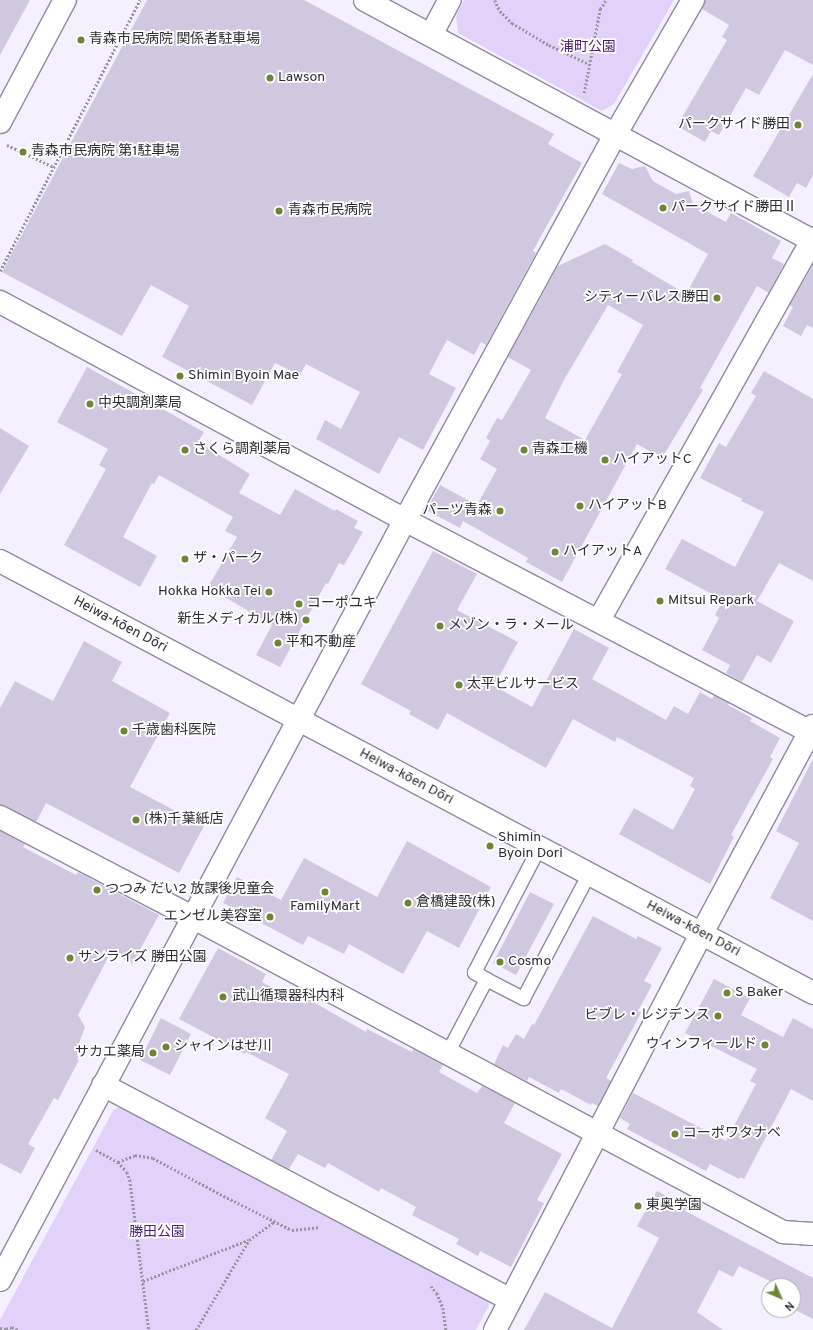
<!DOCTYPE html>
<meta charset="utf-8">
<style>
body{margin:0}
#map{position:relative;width:813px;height:1330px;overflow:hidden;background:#f5f0ff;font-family:Overpass,"Noto Sans JP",sans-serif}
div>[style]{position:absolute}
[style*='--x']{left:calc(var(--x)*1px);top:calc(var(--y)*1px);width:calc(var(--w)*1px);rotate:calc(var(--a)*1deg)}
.green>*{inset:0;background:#e2d2fa}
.building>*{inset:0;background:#d1c8e0}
.path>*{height:2.5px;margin-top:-1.25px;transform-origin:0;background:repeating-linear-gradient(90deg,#9894a0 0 2px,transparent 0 4px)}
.roads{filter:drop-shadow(1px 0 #91899f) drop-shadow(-1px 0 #91899f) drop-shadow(0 1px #91899f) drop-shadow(0 -1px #91899f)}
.service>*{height:13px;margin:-6.5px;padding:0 6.5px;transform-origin:6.5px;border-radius:6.5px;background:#fff}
.minor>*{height:22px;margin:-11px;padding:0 11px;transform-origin:11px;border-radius:11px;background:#fff}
.tertiary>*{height:22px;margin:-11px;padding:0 11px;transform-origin:11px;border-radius:11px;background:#fff}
.dots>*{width:11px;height:11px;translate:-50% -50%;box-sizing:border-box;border:2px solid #fff;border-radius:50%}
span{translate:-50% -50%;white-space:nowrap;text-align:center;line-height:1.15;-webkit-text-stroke:3.5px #fff;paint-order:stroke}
.poi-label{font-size:14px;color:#2f2c35}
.left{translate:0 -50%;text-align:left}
.right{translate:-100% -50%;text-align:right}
.park-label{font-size:14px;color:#4f237c}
.street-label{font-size:14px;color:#2f2c35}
.north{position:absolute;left:761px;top:1278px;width:40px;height:40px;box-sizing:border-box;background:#fff;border:1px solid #acabae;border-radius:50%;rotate:135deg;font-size:11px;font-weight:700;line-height:16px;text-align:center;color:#2f2c35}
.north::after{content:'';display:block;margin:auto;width:14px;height:18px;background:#6f8436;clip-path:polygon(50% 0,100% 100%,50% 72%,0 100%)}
</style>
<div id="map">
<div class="green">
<i style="clip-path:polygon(464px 0,674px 0,614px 104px,602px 111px,458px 33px,456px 16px)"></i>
<i style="clip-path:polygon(124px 1106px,487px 1295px,489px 1305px,476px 1330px,0 1330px,0 1320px,114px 1109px)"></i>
</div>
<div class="building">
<i style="clip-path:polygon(0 0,30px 0,0 55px)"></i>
<i style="clip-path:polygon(147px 0,304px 0,554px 134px,548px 144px,582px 163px,541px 236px,533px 251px,536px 253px,486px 345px,481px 342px,474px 355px,447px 340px,429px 374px,456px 388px,423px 450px,399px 437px,379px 474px,316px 439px,325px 420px,341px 429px,360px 392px,306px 364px,300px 375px,275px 363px,252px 405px,162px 357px,189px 306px,151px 285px,122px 336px,2px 272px)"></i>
<i style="clip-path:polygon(705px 0,813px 0,813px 65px,785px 50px,759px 95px,746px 88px,719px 135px,711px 131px,705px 142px,677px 126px,727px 40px,722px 37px,729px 25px,702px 9px)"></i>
<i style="clip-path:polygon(813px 74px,813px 175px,806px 188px,797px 183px,789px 197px,753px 176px)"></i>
<i style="clip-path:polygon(evenodd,619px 163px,632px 169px,645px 166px,653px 181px,676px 194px,689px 191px,693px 204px,726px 222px,731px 213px,781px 241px,772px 258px,784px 264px,769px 293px,757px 286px,700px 388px,703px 390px,662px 458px,637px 444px,562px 582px,526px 562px,528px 558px,463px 521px,460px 528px,426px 510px,440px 485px,477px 505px,497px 469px,480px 459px,490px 441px,486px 438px,497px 418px,502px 420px,531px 370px,508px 357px,558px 266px,605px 244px,633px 260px,632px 262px,686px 294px,708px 254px,602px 194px,619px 163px,608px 305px,643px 325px,617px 372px,622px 374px,585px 440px,545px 418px,564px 380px,608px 305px)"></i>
<i style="clip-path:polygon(813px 265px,813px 328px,807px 325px,801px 336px,783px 326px,793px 307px,790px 305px)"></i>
<i style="clip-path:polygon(87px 367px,204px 432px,198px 442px,250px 474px,239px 493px,280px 515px,295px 489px,335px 511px,336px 509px,358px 521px,354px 528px,363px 532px,344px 565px,339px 563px,328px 584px,326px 583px,280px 667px,256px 655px,272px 625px,208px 587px,237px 537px,225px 531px,233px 517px,205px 501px,159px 475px,154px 484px,152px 483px,123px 537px,157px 556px,140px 587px,64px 545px,106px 469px,99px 465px,108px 449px,57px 422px)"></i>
<i style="clip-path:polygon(764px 371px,813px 399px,813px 581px,779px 563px,757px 601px,794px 621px,771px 663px,757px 655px,742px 682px,726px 673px,730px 665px,702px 650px,719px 618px,715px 615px,723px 600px,665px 569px,682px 539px,735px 567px,764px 512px,741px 501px,742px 499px,700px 478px,719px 443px,726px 447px,756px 396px,751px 393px)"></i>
<i style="clip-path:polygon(0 428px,29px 446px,0 494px)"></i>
<i style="clip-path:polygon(433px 551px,477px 574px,457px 610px,518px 642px,494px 686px,532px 707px,574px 629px,609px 648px,592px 679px,666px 720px,674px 706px,688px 714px,700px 692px,712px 699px,714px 695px,729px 703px,728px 705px,752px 718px,750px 721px,780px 738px,770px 757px,773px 759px,731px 835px,734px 837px,710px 884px,619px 834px,634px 808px,673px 830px,695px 789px,690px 786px,694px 778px,617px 737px,615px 742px,573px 719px,546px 768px,447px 713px,438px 730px,409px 714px,411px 711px,361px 684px)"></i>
<i style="clip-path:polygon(84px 641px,122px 662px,112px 681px,170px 713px,130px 787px,204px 826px,179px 873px,46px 803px,36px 822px,0 805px,0 708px,15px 681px,53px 701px)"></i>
<i style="clip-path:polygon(813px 759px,813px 921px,770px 898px,799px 843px,776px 831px)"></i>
<i style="clip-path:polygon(0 831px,25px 844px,23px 847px,76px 875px,78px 872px,159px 915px,132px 964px,111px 952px,78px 1015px,85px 1027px,78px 1046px,83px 1049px,77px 1059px,79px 1060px,58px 1100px,54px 1098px,28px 1144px,35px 1148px,21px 1174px,0 1163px)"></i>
<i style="clip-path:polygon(407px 841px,491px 887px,459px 948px,427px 931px,403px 974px,349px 944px,344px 954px,308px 936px,303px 945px,223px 903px,237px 877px,281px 900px,304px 858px,377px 897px)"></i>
<i style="clip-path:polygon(530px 892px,554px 904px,516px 975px,493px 963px)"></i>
<i style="clip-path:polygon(593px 916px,636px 939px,638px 936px,662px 948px,644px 981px,652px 985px,638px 1011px,641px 1013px,606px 1078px,611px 1081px,598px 1106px,592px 1103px,591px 1105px,561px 1089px,559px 1093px,529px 1077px,527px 1081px,494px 1064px,503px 1045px,508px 1048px,516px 1034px,524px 1039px,532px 1024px,534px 1025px)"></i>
<i style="clip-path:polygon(218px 948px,266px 974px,262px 982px,305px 1004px,308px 999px,366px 1032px,367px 1029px,412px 1052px,413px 1049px,443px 1065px,439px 1072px,477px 1093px,482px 1086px,515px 1103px,504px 1123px,562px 1154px,537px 1200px,544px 1203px,511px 1267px,480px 1251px,478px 1256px,456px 1244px,459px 1239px,412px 1215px,416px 1207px,381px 1188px,379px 1192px,328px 1163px,325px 1168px,298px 1154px,289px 1169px,271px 1160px,287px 1131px,265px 1118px,289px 1074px,246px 1052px,245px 1054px,179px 1019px)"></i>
<i style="clip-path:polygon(714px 979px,750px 998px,741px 1015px,783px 1037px,793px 1018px,813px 1029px,813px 1101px,791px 1089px,744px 1179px,740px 1177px,739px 1179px,710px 1164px,706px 1171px,627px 1129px,630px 1124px,620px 1118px,633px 1093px,726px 1141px,756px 1084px,750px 1081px,757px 1069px,685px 1033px)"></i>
<i style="clip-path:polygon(161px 1018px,191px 1034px,170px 1075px,140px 1060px)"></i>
<i style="clip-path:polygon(657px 1191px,687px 1207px,685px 1211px,813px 1278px,813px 1319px,793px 1309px,793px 1286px,780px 1286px,739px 1266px,733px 1277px,719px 1270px,697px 1312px,723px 1330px,524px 1330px,545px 1292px,612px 1328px,659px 1238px,637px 1226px)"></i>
</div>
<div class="path">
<i style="--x:495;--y:0;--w:12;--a:66"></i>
<i style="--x:500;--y:11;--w:17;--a:45"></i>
<i style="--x:512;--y:23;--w:43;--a:30.7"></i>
<i style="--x:549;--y:45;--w:44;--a:25.4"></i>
<i style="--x:584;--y:93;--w:86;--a:-79.2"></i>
<i style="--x:600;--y:9;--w:11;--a:-56"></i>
<i style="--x:7;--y:145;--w:52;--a:25.1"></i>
<i style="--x:0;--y:271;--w:305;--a:-62.7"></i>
<i style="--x:96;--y:1150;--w:25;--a:29"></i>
<i style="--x:118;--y:1162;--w:18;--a:-22"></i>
<i style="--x:135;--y:1155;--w:18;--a:9"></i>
<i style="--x:153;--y:1158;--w:76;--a:28.2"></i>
<i style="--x:220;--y:1194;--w:80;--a:26.6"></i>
<i style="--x:292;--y:1230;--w:27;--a:-6"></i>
<i style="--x:118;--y:1162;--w:13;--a:48"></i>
<i style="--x:127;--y:1172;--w:9;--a:69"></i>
<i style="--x:130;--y:1180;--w:151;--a:82.8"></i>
<i style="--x:143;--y:1281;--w:113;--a:-21.3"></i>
<i style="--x:431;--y:1286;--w:9;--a:49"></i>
<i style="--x:437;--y:1293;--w:16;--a:68"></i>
<i style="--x:443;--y:1308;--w:22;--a:82"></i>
<i style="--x:0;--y:1328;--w:6;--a:9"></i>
<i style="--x:6;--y:1329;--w:6;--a:-18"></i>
<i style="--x:12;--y:1327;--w:7;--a:27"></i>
<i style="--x:196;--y:1330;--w:104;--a:-59.5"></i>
<i style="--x:249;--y:1240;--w:32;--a:-36"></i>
</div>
<div class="roads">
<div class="service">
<i style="--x:539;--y:847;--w:141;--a:117.5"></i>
<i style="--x:474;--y:972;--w:14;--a:30"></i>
<i style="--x:486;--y:979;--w:42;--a:27.2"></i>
<i style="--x:523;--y:998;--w:141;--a:-62.2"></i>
<i style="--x:447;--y:1053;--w:84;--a:-62.2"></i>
</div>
<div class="minor">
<i style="--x:365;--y:0;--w:509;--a:28.28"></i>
<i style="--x:431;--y:35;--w:40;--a:-62"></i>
<i style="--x:0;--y:122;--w:138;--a:-62"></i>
<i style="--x:0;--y:302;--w:460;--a:28.3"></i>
<i style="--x:405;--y:520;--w:460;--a:27.6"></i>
<i style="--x:599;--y:620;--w:437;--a:-60.7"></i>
<i style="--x:0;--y:817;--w:216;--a:27.5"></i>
<i style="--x:192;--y:917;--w:670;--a:28.06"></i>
<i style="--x:783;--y:1232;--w:30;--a:4"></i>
<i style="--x:103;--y:1085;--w:460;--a:27.8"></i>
<i style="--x:495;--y:1330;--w:448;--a:-62.5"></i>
<i style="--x:702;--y:933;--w:235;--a:-61.8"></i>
</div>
<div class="tertiary">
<i style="--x:0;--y:561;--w:921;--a:27.98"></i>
<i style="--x:0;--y:1280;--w:861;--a:-61.95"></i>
<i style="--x:405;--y:520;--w:439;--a:-61.4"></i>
<i style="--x:615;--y:135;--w:156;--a:-60"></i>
</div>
</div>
<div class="dots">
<i style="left:81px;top:40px;background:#6f8436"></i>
<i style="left:270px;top:78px;background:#6f8436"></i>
<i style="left:798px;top:125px;background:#6f8436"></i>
<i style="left:23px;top:152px;background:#6f8436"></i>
<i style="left:663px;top:208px;background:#6f8436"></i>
<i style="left:279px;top:211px;background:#6f8436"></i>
<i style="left:717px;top:298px;background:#6f8436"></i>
<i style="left:180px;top:376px;background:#6f8436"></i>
<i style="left:90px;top:404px;background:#6f8436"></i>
<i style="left:185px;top:450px;background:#6f8436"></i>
<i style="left:524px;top:450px;background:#6f8436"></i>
<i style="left:605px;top:460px;background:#6f8436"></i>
<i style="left:580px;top:506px;background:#6f8436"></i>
<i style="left:500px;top:511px;background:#6f8436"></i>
<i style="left:555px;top:552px;background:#6f8436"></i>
<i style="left:185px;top:559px;background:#6f8436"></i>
<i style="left:269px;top:592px;background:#6f8436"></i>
<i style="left:660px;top:601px;background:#6f8436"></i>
<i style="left:299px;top:604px;background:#6f8436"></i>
<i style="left:306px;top:620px;background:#6f8436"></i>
<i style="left:440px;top:626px;background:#6f8436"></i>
<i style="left:278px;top:643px;background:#6f8436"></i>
<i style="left:459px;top:685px;background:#6f8436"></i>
<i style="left:124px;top:731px;background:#6f8436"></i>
<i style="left:136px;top:820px;background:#6f8436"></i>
<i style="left:490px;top:846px;background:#6f8436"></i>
<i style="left:97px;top:890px;background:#6f8436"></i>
<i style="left:325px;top:892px;background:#6f8436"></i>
<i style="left:408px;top:903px;background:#6f8436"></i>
<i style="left:270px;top:917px;background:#6f8436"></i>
<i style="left:70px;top:958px;background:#6f8436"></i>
<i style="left:500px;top:962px;background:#6f8436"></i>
<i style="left:727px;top:993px;background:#6f8436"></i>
<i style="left:223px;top:997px;background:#6f8436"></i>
<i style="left:718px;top:1016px;background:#6f8436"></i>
<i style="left:765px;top:1045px;background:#6f8436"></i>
<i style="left:166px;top:1047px;background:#6f8436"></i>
<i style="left:153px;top:1053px;background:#6f8436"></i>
<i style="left:675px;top:1134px;background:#6f8436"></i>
<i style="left:638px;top:1206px;background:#6f8436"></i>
</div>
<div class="poi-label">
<span class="left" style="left:89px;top:40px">青森市民病院 関係者駐車場</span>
<span class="left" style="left:278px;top:78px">Lawson</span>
<span class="right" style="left:790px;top:125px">パークサイド勝田</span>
<span class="left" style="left:31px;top:152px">青森市民病院 第1駐車場</span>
<span class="left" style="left:671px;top:208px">パークサイド勝田Ⅱ</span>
<span class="left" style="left:288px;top:211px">青森市民病院</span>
<span class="right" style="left:709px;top:298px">シティーパレス勝田</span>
<span class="left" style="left:188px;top:376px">Shimin Byoin Mae</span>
<span class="left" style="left:98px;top:404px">中央調剤薬局</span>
<span class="left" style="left:193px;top:450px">さくら調剤薬局</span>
<span class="left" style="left:532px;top:450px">青森工機</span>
<span class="left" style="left:613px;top:460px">ハイアットC</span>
<span class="left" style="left:588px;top:506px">ハイアットB</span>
<span class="right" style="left:492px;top:511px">パーツ青森</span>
<span class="left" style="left:563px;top:552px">ハイアットA</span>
<span class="left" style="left:193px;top:559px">ザ・パーク</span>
<span class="right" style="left:261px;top:592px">Hokka Hokka Tei</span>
<span class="left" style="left:668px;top:601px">Mitsui Repark</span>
<span class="left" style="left:307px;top:604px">コーポユキ</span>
<span class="right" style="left:298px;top:620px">新生メディカル(株)</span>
<span class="left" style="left:448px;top:626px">メゾン・ラ・メール</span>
<span class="left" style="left:286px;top:643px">平和不動産</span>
<span class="left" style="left:467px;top:685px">太平ビルサービス</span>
<span class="left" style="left:132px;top:731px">千歳歯科医院</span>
<span class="left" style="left:144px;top:820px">(株)千葉紙店</span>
<span class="left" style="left:498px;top:846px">Shimin<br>Byoin Dori</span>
<span class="left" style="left:105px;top:890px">つつみ だい2 放課後児童会</span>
<span class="left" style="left:416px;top:903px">倉橋建設(株)</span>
<span style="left:325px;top:907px">FamilyMart</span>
<span class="right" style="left:262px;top:917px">エンゼル美容室</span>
<span class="left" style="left:78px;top:958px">サンライズ 勝田公園</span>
<span class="left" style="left:508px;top:962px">Cosmo</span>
<span class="left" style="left:735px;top:993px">S Baker</span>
<span class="left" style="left:232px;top:997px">武山循環器科内科</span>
<span class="right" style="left:710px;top:1016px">ビブレ・レジデンス</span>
<span class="right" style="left:757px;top:1045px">ウィンフィールド</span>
<span class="left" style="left:174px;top:1047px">シャインはせ川</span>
<span class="right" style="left:145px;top:1053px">サカエ薬局</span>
<span class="left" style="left:683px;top:1134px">コーポワタナベ</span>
<span class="left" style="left:646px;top:1206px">東奥学園</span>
</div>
<div class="park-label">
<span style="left:588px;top:48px">浦町公園</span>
<span style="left:157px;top:1233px">勝田公園</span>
</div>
<div class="street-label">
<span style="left:120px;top:625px;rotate:28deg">Heiwa-kōen Dōri</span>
<span style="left:406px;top:777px;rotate:28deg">Heiwa-kōen Dōri</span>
<span style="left:693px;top:929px;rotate:28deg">Heiwa-kōen Dōri</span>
</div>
<div class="north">N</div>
</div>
